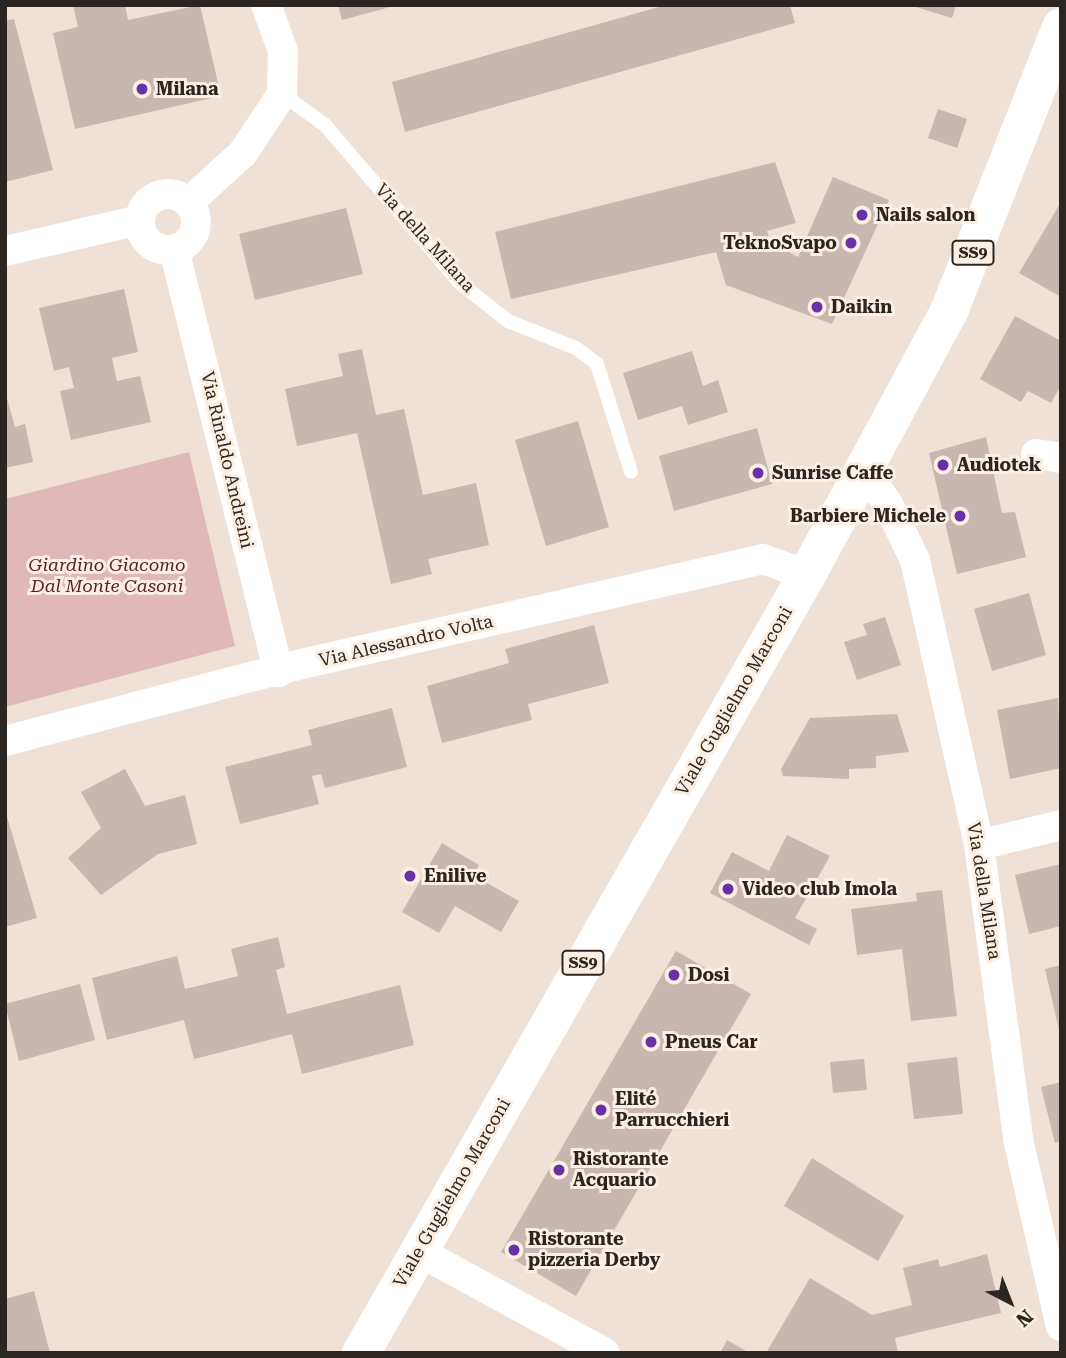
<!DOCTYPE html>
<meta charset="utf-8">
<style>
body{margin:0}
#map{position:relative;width:1066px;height:1358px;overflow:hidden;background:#efe1d5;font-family:"Roboto Serif",serif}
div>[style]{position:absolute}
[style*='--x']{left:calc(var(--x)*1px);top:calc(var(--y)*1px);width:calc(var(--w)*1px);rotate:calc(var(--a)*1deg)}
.green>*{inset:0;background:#e1b8ba}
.building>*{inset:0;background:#c8b6b0}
.service>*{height:14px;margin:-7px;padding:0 7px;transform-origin:7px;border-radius:7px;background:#fff}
.minor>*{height:30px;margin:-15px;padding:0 15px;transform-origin:15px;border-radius:15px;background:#fff}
.minor>.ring{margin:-15px;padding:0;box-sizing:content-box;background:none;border:30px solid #fff;border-radius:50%}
.primary>*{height:38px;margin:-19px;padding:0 19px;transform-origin:19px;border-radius:19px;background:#fff}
.dots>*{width:19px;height:19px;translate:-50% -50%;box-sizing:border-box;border:4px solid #fdeee2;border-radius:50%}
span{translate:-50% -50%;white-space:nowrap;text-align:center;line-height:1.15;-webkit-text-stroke:6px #fdeee2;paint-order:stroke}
.shield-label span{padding:2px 5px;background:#fdeee2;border:2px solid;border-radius:5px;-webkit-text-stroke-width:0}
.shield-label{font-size:16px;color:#2b2622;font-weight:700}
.poi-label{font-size:18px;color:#2b2622;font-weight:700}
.left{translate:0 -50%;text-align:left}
.right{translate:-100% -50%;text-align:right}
.street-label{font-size:18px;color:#2b2622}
.park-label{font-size:18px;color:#581f28;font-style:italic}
.frame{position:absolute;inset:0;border:7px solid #2b2622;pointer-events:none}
.north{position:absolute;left:975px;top:1267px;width:70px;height:70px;-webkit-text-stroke:5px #fdeee2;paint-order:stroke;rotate:138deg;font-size:19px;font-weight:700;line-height:28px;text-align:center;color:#2b2622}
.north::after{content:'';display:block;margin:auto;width:24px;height:32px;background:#2b2622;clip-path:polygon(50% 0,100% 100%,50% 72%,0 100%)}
</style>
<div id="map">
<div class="green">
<i style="clip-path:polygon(189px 452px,235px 646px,5px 707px,5px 499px)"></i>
</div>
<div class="building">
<i style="clip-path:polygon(73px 5px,125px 5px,128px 20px,200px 5px,221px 96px,75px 129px,53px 33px,78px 27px)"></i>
<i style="clip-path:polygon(338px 5px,394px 5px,394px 6px,342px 20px)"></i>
<i style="clip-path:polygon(666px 5px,790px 5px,795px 23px,405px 132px,392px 82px)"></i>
<i style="clip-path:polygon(909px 5px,956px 5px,952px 18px)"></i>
<i style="clip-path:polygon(14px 19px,53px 170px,5px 182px,5px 21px)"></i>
<i style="clip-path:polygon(938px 109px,967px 119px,957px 148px,928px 138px)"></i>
<i style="clip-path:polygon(775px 162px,796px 223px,767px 231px,770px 242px,798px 257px,833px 177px,889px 200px,832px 324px,726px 285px,716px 252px,511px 299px,495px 232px)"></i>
<i style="clip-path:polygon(1061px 202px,1061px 297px,1019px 273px)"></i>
<i style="clip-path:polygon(346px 208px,363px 274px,255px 300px,239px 234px)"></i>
<i style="clip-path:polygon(124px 289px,138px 352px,112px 358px,117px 381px,140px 376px,151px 422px,71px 440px,60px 391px,74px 388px,69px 367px,54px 371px,39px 308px)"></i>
<i style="clip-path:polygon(1015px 316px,1061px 341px,1061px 385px,1051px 403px,1028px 391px,1021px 402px,980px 379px)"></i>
<i style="clip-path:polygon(362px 349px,376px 415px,404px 409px,423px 495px,476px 483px,489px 545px,428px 559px,432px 574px,391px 584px,357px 433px,297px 446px,285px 389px,343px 376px,338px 354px)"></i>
<i style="clip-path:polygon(692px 351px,703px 386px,718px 380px,728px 412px,688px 425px,682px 406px,638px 420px,623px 373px)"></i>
<i style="clip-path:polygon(5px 391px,15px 427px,25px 424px,33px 462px,5px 468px)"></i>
<i style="clip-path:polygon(578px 421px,609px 527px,546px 546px,515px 440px)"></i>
<i style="clip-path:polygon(757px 428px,772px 484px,674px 511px,659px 456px)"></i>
<i style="clip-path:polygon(986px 437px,1002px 513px,1015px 512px,1026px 557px,957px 574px,929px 453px)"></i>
<i style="clip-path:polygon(1029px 593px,1046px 655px,992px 671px,974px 609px)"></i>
<i style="clip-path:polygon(885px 617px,901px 665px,857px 680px,844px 642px,867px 635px,863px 624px)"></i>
<i style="clip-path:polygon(594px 625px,609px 683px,528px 704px,532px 720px,442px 743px,427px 686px,509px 663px,505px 649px)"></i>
<i style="clip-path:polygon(1058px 698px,1061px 768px,1010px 779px,997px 710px)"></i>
<i style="clip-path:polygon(392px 708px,407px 767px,325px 788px,321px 774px,312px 776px,319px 804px,240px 824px,225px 767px,312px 745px,308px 730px)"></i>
<i style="clip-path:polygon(897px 714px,909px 752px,876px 756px,876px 768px,849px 769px,849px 779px,783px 776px,781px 769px,810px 718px)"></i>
<i style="clip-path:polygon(125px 769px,145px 806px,185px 795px,197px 844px,158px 854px,101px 895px,68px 858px,101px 828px,81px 792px)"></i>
<i style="clip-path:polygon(5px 810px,37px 918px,5px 927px)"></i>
<i style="clip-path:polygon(787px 835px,830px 856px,795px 918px,817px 929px,809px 945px,710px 893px,732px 852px,769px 871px)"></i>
<i style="clip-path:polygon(442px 843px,479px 865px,473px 875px,519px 901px,501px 932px,455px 906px,439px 933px,402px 912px)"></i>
<i style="clip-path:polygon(1061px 864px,1061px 926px,1029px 934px,1015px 875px)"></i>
<i style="clip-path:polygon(942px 890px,957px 1016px,911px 1021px,902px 949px,857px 955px,851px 909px,917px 901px,916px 893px)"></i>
<i style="clip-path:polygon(278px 937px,285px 967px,276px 970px,287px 1014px,400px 985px,414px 1045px,302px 1074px,292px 1034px,194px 1059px,184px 1020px,107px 1040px,92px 978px,177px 956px,185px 989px,238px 976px,231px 949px)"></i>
<i style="clip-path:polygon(676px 951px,751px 994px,576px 1296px,501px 1252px)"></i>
<i style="clip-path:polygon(1061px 965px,1061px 1034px,1060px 1034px,1045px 969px)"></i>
<i style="clip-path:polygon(80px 984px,95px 1040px,19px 1061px,5px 1004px)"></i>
<i style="clip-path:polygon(957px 1057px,963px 1114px,914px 1119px,907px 1063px)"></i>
<i style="clip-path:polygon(864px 1059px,867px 1090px,833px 1093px,830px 1062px)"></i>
<i style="clip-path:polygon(1061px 1082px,1061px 1141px,1055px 1143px,1041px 1087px)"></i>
<i style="clip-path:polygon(812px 1158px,904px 1216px,878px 1261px,784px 1206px)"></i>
<i style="clip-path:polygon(987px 1254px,1001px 1313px,895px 1338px,898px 1353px,766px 1353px,810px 1278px,872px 1315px,912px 1305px,903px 1268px,938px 1259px,940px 1267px)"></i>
<i style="clip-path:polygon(34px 1291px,50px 1353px,5px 1353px,5px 1299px)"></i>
<i style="clip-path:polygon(727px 1340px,741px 1348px,749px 1353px,720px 1353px)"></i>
</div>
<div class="service">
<i style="--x:282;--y:94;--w:53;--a:35.8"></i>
<i style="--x:325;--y:125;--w:209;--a:49.5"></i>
<i style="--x:461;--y:284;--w:60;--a:38.2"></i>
<i style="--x:508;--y:321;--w:73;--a:21.7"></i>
<i style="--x:576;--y:348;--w:26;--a:37"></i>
<i style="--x:597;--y:364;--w:113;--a:72.5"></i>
</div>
<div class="minor">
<i class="ring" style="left:140px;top:194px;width:26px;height:26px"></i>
<i style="--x:188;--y:203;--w:74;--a:-42.3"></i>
<i style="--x:243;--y:153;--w:71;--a:-56.5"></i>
<i style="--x:282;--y:94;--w:43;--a:-88.7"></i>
<i style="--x:283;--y:51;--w:49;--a:-110.3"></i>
<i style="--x:174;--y:249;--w:436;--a:76.1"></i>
<i style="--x:5;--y:251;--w:139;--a:-12.9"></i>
<i style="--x:1036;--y:454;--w:25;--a:9"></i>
<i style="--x:864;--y:470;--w:42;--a:54.8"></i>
<i style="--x:888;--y:504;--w:62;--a:64.3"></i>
<i style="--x:915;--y:560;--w:292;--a:77.3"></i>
<i style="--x:979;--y:845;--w:297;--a:82.4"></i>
<i style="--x:1018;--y:1139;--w:192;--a:77.1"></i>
<i style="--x:5;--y:741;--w:298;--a:-14.6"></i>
<i style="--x:293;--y:666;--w:482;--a:-12.8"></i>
<i style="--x:763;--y:559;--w:47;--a:20"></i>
<i style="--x:979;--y:845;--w:84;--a:-13.7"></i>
<i style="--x:418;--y:1251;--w:213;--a:28.6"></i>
</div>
<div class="primary">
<i style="--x:361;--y:1353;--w:897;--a:-60.18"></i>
<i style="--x:807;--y:575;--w:302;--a:-61.7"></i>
<i style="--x:950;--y:309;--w:303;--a:-68.5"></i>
</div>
<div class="dots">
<i style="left:142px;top:89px;background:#6831a8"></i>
<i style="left:862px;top:215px;background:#6831a8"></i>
<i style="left:851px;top:243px;background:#6831a8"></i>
<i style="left:817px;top:307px;background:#6831a8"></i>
<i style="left:943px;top:465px;background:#6831a8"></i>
<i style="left:758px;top:473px;background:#6831a8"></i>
<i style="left:960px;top:516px;background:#6831a8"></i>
<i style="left:410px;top:876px;background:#6831a8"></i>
<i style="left:728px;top:889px;background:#6831a8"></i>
<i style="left:674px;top:975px;background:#6831a8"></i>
<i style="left:651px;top:1042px;background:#6831a8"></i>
<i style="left:601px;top:1110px;background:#6831a8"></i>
<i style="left:559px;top:1170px;background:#6831a8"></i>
<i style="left:514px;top:1250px;background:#6831a8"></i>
</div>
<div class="shield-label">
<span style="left:973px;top:253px">SS9</span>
<span style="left:583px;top:963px">SS9</span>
</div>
<div class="poi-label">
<span class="left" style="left:156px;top:89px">Milana</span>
<span class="left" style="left:876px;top:215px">Nails salon</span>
<span class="right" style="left:837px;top:243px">TeknoSvapo</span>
<span class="left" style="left:831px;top:307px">Daikin</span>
<span class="left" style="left:957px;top:465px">Audiotek</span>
<span class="left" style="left:772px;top:473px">Sunrise Caffe</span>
<span class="right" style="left:946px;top:516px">Barbiere Michele</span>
<span class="left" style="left:424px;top:876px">Enilive</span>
<span class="left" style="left:742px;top:889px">Video club Imola</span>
<span class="left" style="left:688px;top:975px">Dosi</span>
<span class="left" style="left:665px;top:1042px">Pneus Car</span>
<span class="left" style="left:615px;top:1110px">Elité<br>Parrucchieri</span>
<span class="left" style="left:573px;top:1170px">Ristorante<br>Acquario</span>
<span class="left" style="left:528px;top:1250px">Ristorante<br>pizzeria Derby</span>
</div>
<div class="street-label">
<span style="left:425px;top:238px;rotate:48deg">Via della Milana</span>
<span style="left:227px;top:460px;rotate:77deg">Via Rinaldo Andreini</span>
<span style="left:406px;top:641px;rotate:-13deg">Via Alessandro Volta</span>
<span style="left:734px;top:701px;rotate:-60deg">Viale Guglielmo Marconi</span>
<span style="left:984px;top:891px;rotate:81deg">Via della Milana</span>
<span style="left:452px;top:1193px;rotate:-60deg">Viale Guglielmo Marconi</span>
</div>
<div class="park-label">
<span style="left:107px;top:576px">Giardino Giacomo<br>Dal Monte Casoni</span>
</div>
<div class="frame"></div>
<div class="north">N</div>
</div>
